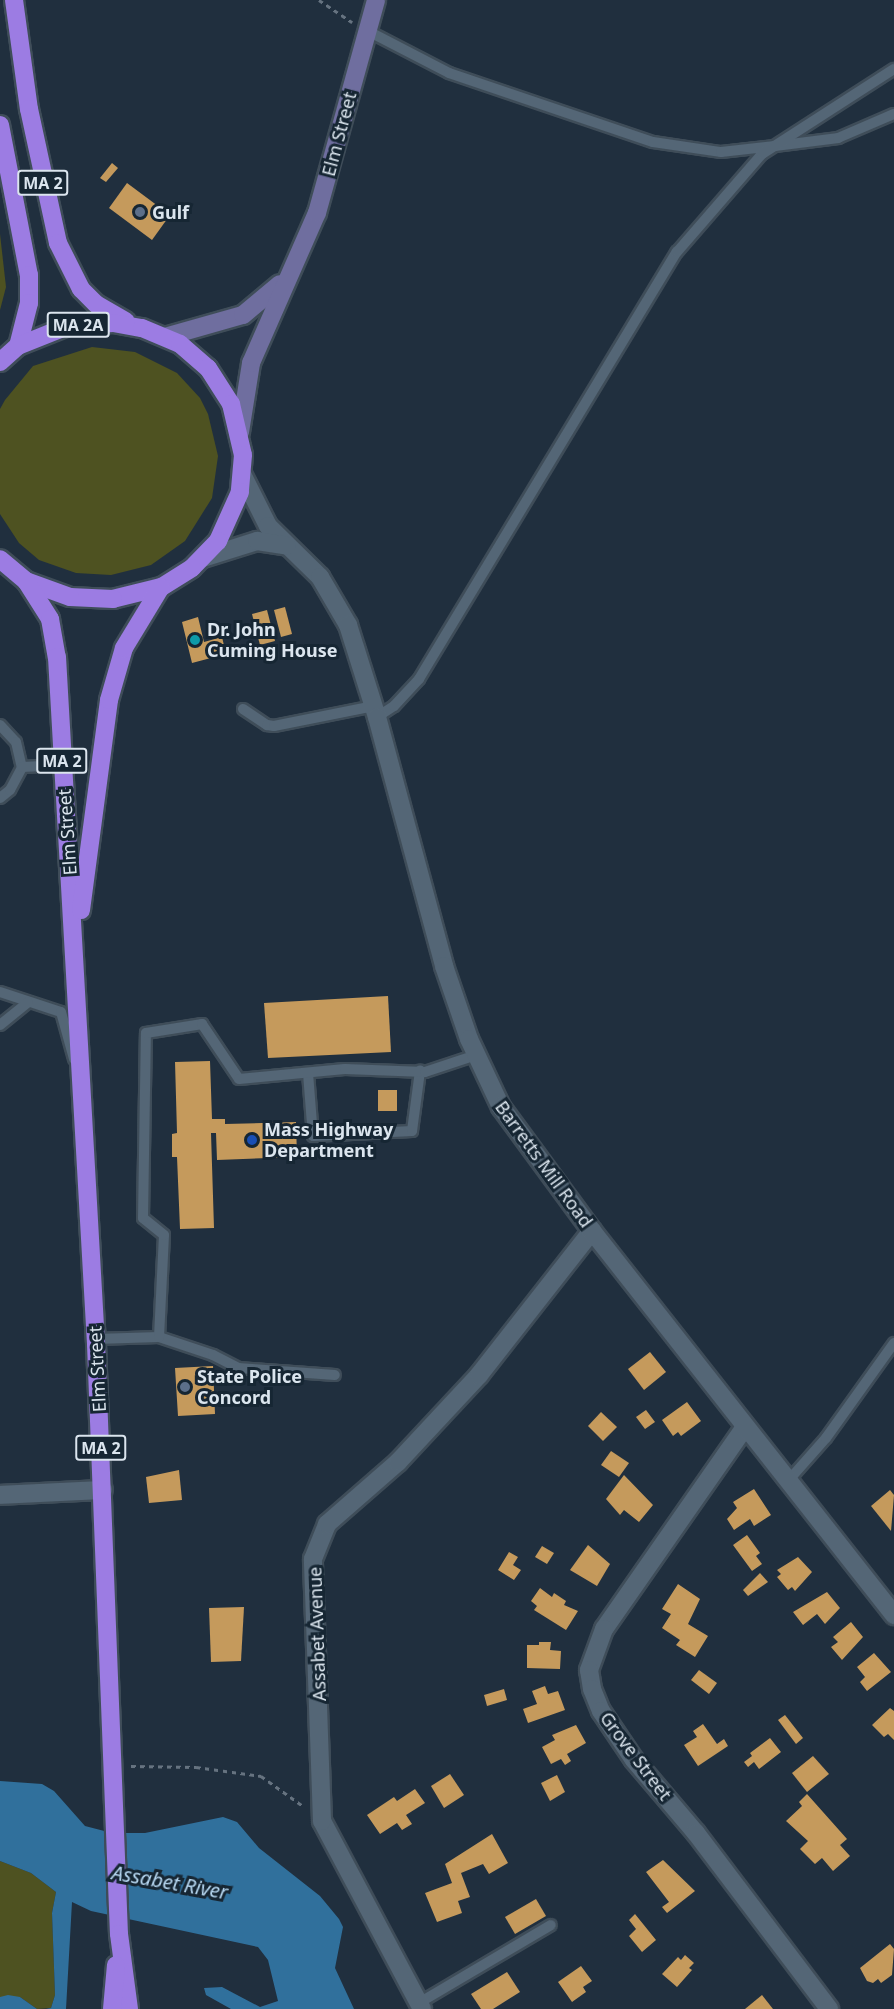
<!DOCTYPE html>
<style>
body{margin:0}
#map{position:relative;width:894px;height:2009px;overflow:hidden;background:#202f3e;font-family:"Noto Sans",sans-serif}
div>[style]{position:absolute}
[style*='--x']{left:calc(var(--x)*1px);top:calc(var(--y)*1px);width:calc(var(--w)*1px);rotate:calc(var(--a)*1deg)}
.green>*{inset:0;background:#4e5221}
.water>*{inset:0;background:#30709c}
.building>*{inset:0;background:#c59a5c}
.path>*{height:3px;margin-top:-1.5px;transform-origin:0;background:repeating-linear-gradient(90deg,#667380 0 4.5px,transparent 0 9px)}
.roads{filter:drop-shadow(2px 0 #3f4d59) drop-shadow(-2px 0 #3f4d59) drop-shadow(0 2px #3f4d59) drop-shadow(0 -2px #3f4d59)}
.service>*{height:10px;margin:-5px;padding:0 5px;transform-origin:5px;border-radius:5px;background:#546676}
.minor>*{height:18px;margin:-9px;padding:0 9px;transform-origin:9px;border-radius:9px;background:#546676}
.tertiary>*{height:18px;margin:-9px;padding:0 9px;transform-origin:9px;border-radius:9px;background:#546676}
.secondary>*{height:18px;margin:-9px;padding:0 9px;transform-origin:9px;border-radius:9px;background:#6f6e9f}
.trunk>*{height:18px;margin:-9px;padding:0 9px;transform-origin:9px;border-radius:9px;background:#9c7ce3}
.dots>*{width:16px;height:16px;translate:-50% -50%;box-sizing:border-box;border:3px solid #162633;border-radius:50%}
span{translate:-50% -50%;white-space:nowrap;text-align:center;line-height:1.15;-webkit-text-stroke:6px #162633;paint-order:stroke}
.shield-label span{padding:2px 4px;background:#162633;border:2px solid;border-radius:4px;-webkit-text-stroke-width:0}
.shield-label{font-size:16px;color:#dbe5ee;font-weight:700}
.street-label{font-size:18px;color:#dbe5ee}
.poi-label{font-size:18px;color:#dbe5ee;font-weight:700}
.left{translate:0 -50%;text-align:left}
.water-label{font-size:20px;color:#b6d7f1;font-style:italic}
</style>
<div id="map">
<div class="green">
<i style="clip-path:polygon(0 234px,6px 287px,0 310px)"></i>
<i style="clip-path:polygon(92px 347px,135px 352px,177px 373px,200px 398px,208px 414px,218px 456px,212px 498px,185px 541px,151px 565px,111px 575px,76px 573px,39px 560px,19px 543px,0 514px,0 409px,5px 400px,33px 366px)"></i>
<i style="clip-path:polygon(0 1861px,31px 1873px,56px 1892px,52px 1913px,55px 1995px,51px 2008px,37px 2009px,20px 1997px,0 1997px)"></i>
</div>
<div class="water">
<i style="clip-path:polygon(0 1781px,42px 1784px,54px 1791px,85px 1826px,112px 1833px,145px 1833px,223px 1817px,237px 1822px,259px 1848px,320px 1896px,339px 1919px,343px 1927px,335px 1968px,354px 2009px,231px 2009px,206px 1995px,204px 1988px,222px 1987px,260px 2007px,278px 2001px,268px 1960px,258px 1947px,91px 1911px,72px 1902px,66px 2009px,46px 2009px,51px 2008px,55px 1995px,52px 1913px,56px 1892px,31px 1873px,0 1861px)"></i>
<i style="clip-path:polygon(8px 1995px,20px 1997px,37px 2009px,0 2009px,0 1997px)"></i>
</div>
<div class="building">
<i style="clip-path:polygon(112px 163px,118px 168px,106px 182px,100px 178px)"></i>
<i style="clip-path:polygon(127px 183px,170px 215px,152px 240px,109px 208px)"></i>
<i style="clip-path:polygon(285px 607px,292px 634px,281px 637px,274px 610px)"></i>
<i style="clip-path:polygon(267px 610px,275px 641px,260px 645px,252px 614px)"></i>
<i style="clip-path:polygon(198px 617px,204px 642px,222px 637px,226px 654px,192px 663px,182px 622px)"></i>
<i style="clip-path:polygon(388px 996px,391px 1052px,268px 1058px,264px 1003px)"></i>
<i style="clip-path:polygon(210px 1061px,212px 1119px,225px 1119px,225px 1124px,296px 1122px,297px 1157px,217px 1160px,216px 1133px,211px 1133px,214px 1228px,180px 1229px,177px 1157px,172px 1157px,172px 1134px,177px 1133px,175px 1062px)"></i>
<i style="clip-path:polygon(378px 1090px,397px 1090px,397px 1111px,378px 1111px)"></i>
<i style="clip-path:polygon(650px 1352px,666px 1372px,644px 1390px,628px 1369px)"></i>
<i style="clip-path:polygon(213px 1366px,215px 1414px,178px 1416px,175px 1368px)"></i>
<i style="clip-path:polygon(687px 1402px,701px 1421px,681px 1436px,678px 1432px,673px 1436px,662px 1420px)"></i>
<i style="clip-path:polygon(646px 1410px,655px 1422px,645px 1429px,636px 1417px)"></i>
<i style="clip-path:polygon(601px 1412px,617px 1427px,603px 1441px,588px 1426px)"></i>
<i style="clip-path:polygon(611px 1451px,629px 1463px,619px 1477px,601px 1465px)"></i>
<i style="clip-path:polygon(179px 1470px,182px 1500px,149px 1503px,146px 1477px)"></i>
<i style="clip-path:polygon(624px 1475px,653px 1505px,639px 1522px,624px 1510px,620px 1515px,606px 1499px)"></i>
<i style="clip-path:polygon(754px 1489px,771px 1515px,754px 1526px,750px 1519px,734px 1530px,727px 1519px,737px 1508px,733px 1502px)"></i>
<i style="clip-path:polygon(890px 1490px,894px 1495px,891px 1531px,871px 1506px)"></i>
<i style="clip-path:polygon(747px 1535px,760px 1553px,756px 1556px,762px 1564px,752px 1571px,733px 1545px)"></i>
<i style="clip-path:polygon(588px 1545px,610px 1564px,597px 1586px,570px 1570px)"></i>
<i style="clip-path:polygon(542px 1546px,554px 1553px,547px 1564px,535px 1557px)"></i>
<i style="clip-path:polygon(509px 1552px,518px 1557px,513px 1565px,521px 1570px,514px 1580px,498px 1570px)"></i>
<i style="clip-path:polygon(798px 1557px,812px 1572px,795px 1591px,792px 1587px,788px 1590px,777px 1577px,781px 1574px,777px 1570px)"></i>
<i style="clip-path:polygon(760px 1573px,768px 1582px,748px 1596px,743px 1590px)"></i>
<i style="clip-path:polygon(678px 1584px,700px 1599px,688px 1624px,708px 1636px,695px 1657px,676px 1645px,680px 1640px,662px 1628px,671px 1614px,662px 1609px)"></i>
<i style="clip-path:polygon(540px 1588px,552px 1597px,554px 1593px,566px 1601px,564px 1605px,578px 1611px,566px 1630px,534px 1610px,537px 1606px,531px 1601px)"></i>
<i style="clip-path:polygon(827px 1592px,840px 1608px,825px 1624px,817px 1614px,803px 1625px,793px 1612px)"></i>
<i style="clip-path:polygon(244px 1607px,241px 1661px,211px 1662px,209px 1608px)"></i>
<i style="clip-path:polygon(851px 1622px,863px 1637px,842px 1660px,831px 1647px,838px 1642px,833px 1637px)"></i>
<i style="clip-path:polygon(539px 1642px,551px 1642px,550px 1650px,561px 1651px,560px 1669px,527px 1668px,527px 1645px,539px 1645px)"></i>
<i style="clip-path:polygon(874px 1653px,891px 1672px,867px 1691px,860px 1682px,865px 1677px,857px 1667px)"></i>
<i style="clip-path:polygon(699px 1670px,717px 1683px,709px 1694px,691px 1680px)"></i>
<i style="clip-path:polygon(545px 1686px,548px 1694px,558px 1691px,565px 1710px,528px 1723px,523px 1709px,537px 1704px,532px 1691px)"></i>
<i style="clip-path:polygon(504px 1689px,507px 1700px,487px 1706px,484px 1695px)"></i>
<i style="clip-path:polygon(890px 1708px,894px 1711px,894px 1740px,888px 1734px,884px 1737px,872px 1725px)"></i>
<i style="clip-path:polygon(785px 1715px,803px 1738px,796px 1744px,778px 1720px)"></i>
<i style="clip-path:polygon(703px 1724px,717px 1744px,724px 1739px,728px 1746px,698px 1766px,684px 1745px,697px 1737px,693px 1731px)"></i>
<i style="clip-path:polygon(576px 1725px,586px 1743px,567px 1754px,571px 1761px,565px 1765px,561px 1759px,551px 1764px,542px 1747px,555px 1740px,552px 1735px)"></i>
<i style="clip-path:polygon(770px 1738px,781px 1752px,759px 1769px,754px 1762px,748px 1767px,744px 1762px,752px 1756px,750px 1753px)"></i>
<i style="clip-path:polygon(813px 1756px,829px 1774px,807px 1792px,792px 1773px)"></i>
<i style="clip-path:polygon(450px 1774px,464px 1795px,444px 1808px,431px 1786px)"></i>
<i style="clip-path:polygon(557px 1775px,565px 1792px,550px 1801px,541px 1783px)"></i>
<i style="clip-path:polygon(415px 1789px,425px 1803px,406px 1815px,412px 1824px,402px 1830px,397px 1823px,380px 1834px,367px 1815px,394px 1797px,397px 1801px)"></i>
<i style="clip-path:polygon(807px 1794px,847px 1839px,840px 1845px,850px 1856px,833px 1871px,822px 1858px,815px 1864px,800px 1849px,808px 1841px,786px 1821px,802px 1806px,799px 1802px)"></i>
<i style="clip-path:polygon(492px 1834px,508px 1863px,489px 1874px,483px 1864px,461px 1873px,470px 1897px,458px 1901px,462px 1913px,437px 1922px,425px 1893px,452px 1883px,445px 1864px)"></i>
<i style="clip-path:polygon(663px 1860px,695px 1891px,667px 1913px,662px 1907px,669px 1902px,646px 1872px)"></i>
<i style="clip-path:polygon(536px 1899px,546px 1916px,515px 1934px,505px 1917px)"></i>
<i style="clip-path:polygon(635px 1914px,656px 1940px,642px 1952px,629px 1936px,636px 1929px,629px 1920px)"></i>
<i style="clip-path:polygon(890px 1944px,894px 1949px,892px 1975px,881px 1983px,878px 1979px,873px 1983px,867px 1981px,860px 1968px)"></i>
<i style="clip-path:polygon(685px 1955px,694px 1963px,689px 1968px,692px 1970px,677px 1987px,662px 1974px,678px 1957px,681px 1960px)"></i>
<i style="clip-path:polygon(581px 1966px,592px 1981px,583px 1987px,586px 1992px,572px 2002px,558px 1982px)"></i>
<i style="clip-path:polygon(507px 1972px,520px 1992px,493px 2009px,481px 2009px,471px 1994px)"></i>
<i style="clip-path:polygon(762px 1995px,773px 2009px,745px 2009px)"></i>
</div>
<div class="path">
<i style="--x:319;--y:0;--w:40;--a:34"></i>
<i style="--x:131;--y:1766;--w:65;--a:0.9"></i>
<i style="--x:196;--y:1767;--w:66;--a:7.9"></i>
<i style="--x:261;--y:1776;--w:52;--a:35.5"></i>
</div>
<div class="roads">
<div class="service">
<i style="--x:368;--y:31;--w:91;--a:27.4"></i>
<i style="--x:449;--y:73;--w:215;--a:18.7"></i>
<i style="--x:653;--y:142;--w:69;--a:8.4"></i>
<i style="--x:721;--y:152;--w:54;--a:-6.3"></i>
<i style="--x:775;--y:146;--w:64;--a:-7.2"></i>
<i style="--x:838;--y:138;--w:61;--a:-23.2"></i>
<i style="--x:243;--y:709;--w:29;--a:34"></i>
<i style="--x:267;--y:725;--w:7;--a:8"></i>
<i style="--x:274;--y:726;--w:102;--a:-11.3"></i>
<i style="--x:377;--y:717;--w:20;--a:-33"></i>
<i style="--x:394;--y:706;--w:37;--a:-47"></i>
<i style="--x:419;--y:679;--w:499;--a:-58.9"></i>
<i style="--x:677;--y:252;--w:130;--a:-49.1"></i>
<i style="--x:762;--y:154;--w:157;--a:-32.8"></i>
<i style="--x:0;--y:725;--w:23;--a:47"></i>
<i style="--x:16;--y:742;--w:26;--a:77"></i>
<i style="--x:0;--y:798;--w:13;--a:-39"></i>
<i style="--x:10;--y:790;--w:26;--a:-62"></i>
<i style="--x:22;--y:767;--w:40;--a:-2.9"></i>
<i style="--x:0;--y:992;--w:64;--a:18.2"></i>
<i style="--x:61;--y:1012;--w:49;--a:74.5"></i>
<i style="--x:0;--y:1025;--w:36;--a:-39"></i>
<i style="--x:308;--y:1073;--w:63;--a:85.5"></i>
<i style="--x:313;--y:1136;--w:99;--a:-2.9"></i>
<i style="--x:412;--y:1131;--w:61;--a:-82.4"></i>
<i style="--x:159;--y:1337;--w:57;--a:18.4"></i>
<i style="--x:213;--y:1355;--w:28;--a:27"></i>
<i style="--x:238;--y:1368;--w:97;--a:4.1"></i>
<i style="--x:96;--y:1339;--w:63;--a:-1.8"></i>
<i style="--x:159;--y:1337;--w:102;--a:-87.2"></i>
<i style="--x:164;--y:1235;--w:27;--a:-141"></i>
<i style="--x:143;--y:1218;--w:185;--a:-89.1"></i>
<i style="--x:146;--y:1033;--w:57;--a:-9.1"></i>
<i style="--x:202;--y:1024;--w:66;--a:56.1"></i>
<i style="--x:239;--y:1079;--w:106;--a:-5.4"></i>
<i style="--x:345;--y:1069;--w:80;--a:2.1"></i>
<i style="--x:425;--y:1072;--w:54;--a:-18.4"></i>
<i style="--x:788;--y:1481;--w:57;--a:-48.5"></i>
<i style="--x:826;--y:1438;--w:117;--a:-54.4"></i>
<i style="--x:419;--y:2003;--w:153;--a:-30.6"></i>
</div>
<div class="minor">
<i style="--x:745;--y:1427;--w:246;--a:124.9"></i>
<i style="--x:604;--y:1629;--w:44;--a:110.1"></i>
<i style="--x:589;--y:1670;--w:19;--a:81"></i>
<i style="--x:592;--y:1689;--w:24;--a:68"></i>
<i style="--x:601;--y:1711;--w:59;--a:56"></i>
<i style="--x:634;--y:1760;--w:96;--a:49.7"></i>
<i style="--x:696;--y:1833;--w:221;--a:52.9"></i>
<i style="--x:0;--y:1495;--w:103;--a:-2.8"></i>
<i style="--x:422;--y:2009;--w:213;--a:-118"></i>
<i style="--x:322;--y:1821;--w:262;--a:-92"></i>
<i style="--x:313;--y:1559;--w:38;--a:-68"></i>
<i style="--x:327;--y:1524;--w:94;--a:-41.1"></i>
<i style="--x:398;--y:1462;--w:119;--a:-47"></i>
<i style="--x:479;--y:1375;--w:183;--a:-51.9"></i>
</div>
<div class="tertiary">
<i style="--x:242;--y:474;--w:58;--a:63.4"></i>
<i style="--x:268;--y:526;--w:73;--a:44.4"></i>
<i style="--x:320;--y:577;--w:56;--a:59.7"></i>
<i style="--x:348;--y:625;--w:96;--a:72.5"></i>
<i style="--x:377;--y:717;--w:258;--a:74.9"></i>
<i style="--x:444;--y:966;--w:77;--a:71.1"></i>
<i style="--x:469;--y:1039;--w:75;--a:64.8"></i>
<i style="--x:501;--y:1107;--w:154;--a:53.7"></i>
<i style="--x:592;--y:1231;--w:489;--a:51.8"></i>
<i style="--x:203;--y:558;--w:57;--a:-17.5"></i>
<i style="--x:257;--y:541;--w:30;--a:9"></i>
</div>
<div class="secondary">
<i style="--x:165;--y:337;--w:81;--a:-15.8"></i>
<i style="--x:243;--y:315;--w:48;--a:-40"></i>
<i style="--x:240;--y:432;--w:70;--a:-80.9"></i>
<i style="--x:251;--y:363;--w:164;--a:-66.3"></i>
<i style="--x:317;--y:213;--w:221;--a:-74.5"></i>
</div>
<div class="trunk">
<i style="--x:14;--y:0;--w:110;--a:82.2"></i>
<i style="--x:29;--y:109;--w:137;--a:77.8"></i>
<i style="--x:58;--y:243;--w:51;--a:63.4"></i>
<i style="--x:81;--y:289;--w:21;--a:45"></i>
<i style="--x:96;--y:304;--w:34;--a:30"></i>
<i style="--x:0;--y:125;--w:153;--a:79.1"></i>
<i style="--x:29;--y:275;--w:28;--a:90"></i>
<i style="--x:29;--y:303;--w:44;--a:104.3"></i>
<i style="--x:0;--y:362;--w:24;--a:-42"></i>
<i style="--x:18;--y:346;--w:54;--a:-21.8"></i>
<i style="--x:68;--y:326;--w:45;--a:-3.8"></i>
<i style="--x:113;--y:323;--w:29;--a:10"></i>
<i style="--x:142;--y:328;--w:41;--a:22.8"></i>
<i style="--x:180;--y:344;--w:37;--a:41"></i>
<i style="--x:208;--y:368;--w:43;--a:57.4"></i>
<i style="--x:231;--y:404;--w:52;--a:76.8"></i>
<i style="--x:243;--y:455;--w:37;--a:95"></i>
<i style="--x:240;--y:492;--w:54;--a:114.2"></i>
<i style="--x:218;--y:541;--w:37;--a:134"></i>
<i style="--x:192;--y:568;--w:36;--a:148"></i>
<i style="--x:161;--y:587;--w:49;--a:166"></i>
<i style="--x:113;--y:599;--w:43;--a:-177.3"></i>
<i style="--x:70;--y:597;--w:47;--a:-160"></i>
<i style="--x:26;--y:581;--w:34;--a:-140"></i>
<i style="--x:26;--y:581;--w:45;--a:57.7"></i>
<i style="--x:50;--y:619;--w:39;--a:80"></i>
<i style="--x:57;--y:657;--w:688;--a:86.75"></i>
<i style="--x:96;--y:1344;--w:590;--a:87.77"></i>
<i style="--x:119;--y:1934;--w:76;--a:82.4"></i>
<i style="--x:81;--y:910;--w:212;--a:-82.4"></i>
<i style="--x:109;--y:700;--w:54;--a:-73.9"></i>
<i style="--x:124;--y:648;--w:71;--a:-58.8"></i>
<i style="--x:112;--y:2009;--w:44;--a:-84.8"></i>
</div>
</div>
<div class="dots">
<i style="left:140px;top:212px;background:#5c6f8a"></i>
<i style="left:195px;top:640px;background:#0f9aa8"></i>
<i style="left:252px;top:1140px;background:#1a4fb4"></i>
<i style="left:185px;top:1387px;background:#5c6f8a"></i>
</div>
<div class="shield-label">
<span style="left:43px;top:183px">MA 2</span>
<span style="left:78px;top:325px">MA 2A</span>
<span style="left:62px;top:761px">MA 2</span>
<span style="left:101px;top:1448px">MA 2</span>
</div>
<div class="street-label">
<span style="left:339px;top:134px;rotate:-75deg">Elm Street</span>
<span style="left:67px;top:832px;rotate:-94deg">Elm Street</span>
<span style="left:544px;top:1164px;rotate:54deg">Barretts Mill Road</span>
<span style="left:97px;top:1369px;rotate:-93deg">Elm Street</span>
<span style="left:317px;top:1634px;rotate:-92deg">Assabet Avenue</span>
<span style="left:636px;top:1756px;rotate:53deg">Grove Street</span>
</div>
<div class="poi-label">
<span class="left" style="left:152px;top:212px">Gulf</span>
<span class="left" style="left:207px;top:640px">Dr. John<br>Cuming House</span>
<span class="left" style="left:264px;top:1140px">Mass Highway<br>Department</span>
<span class="left" style="left:197px;top:1387px">State Police<br>Concord</span>
</div>
<div class="water-label">
<span style="left:170px;top:1882px;rotate:10deg">Assabet River</span>
</div>
</div>
